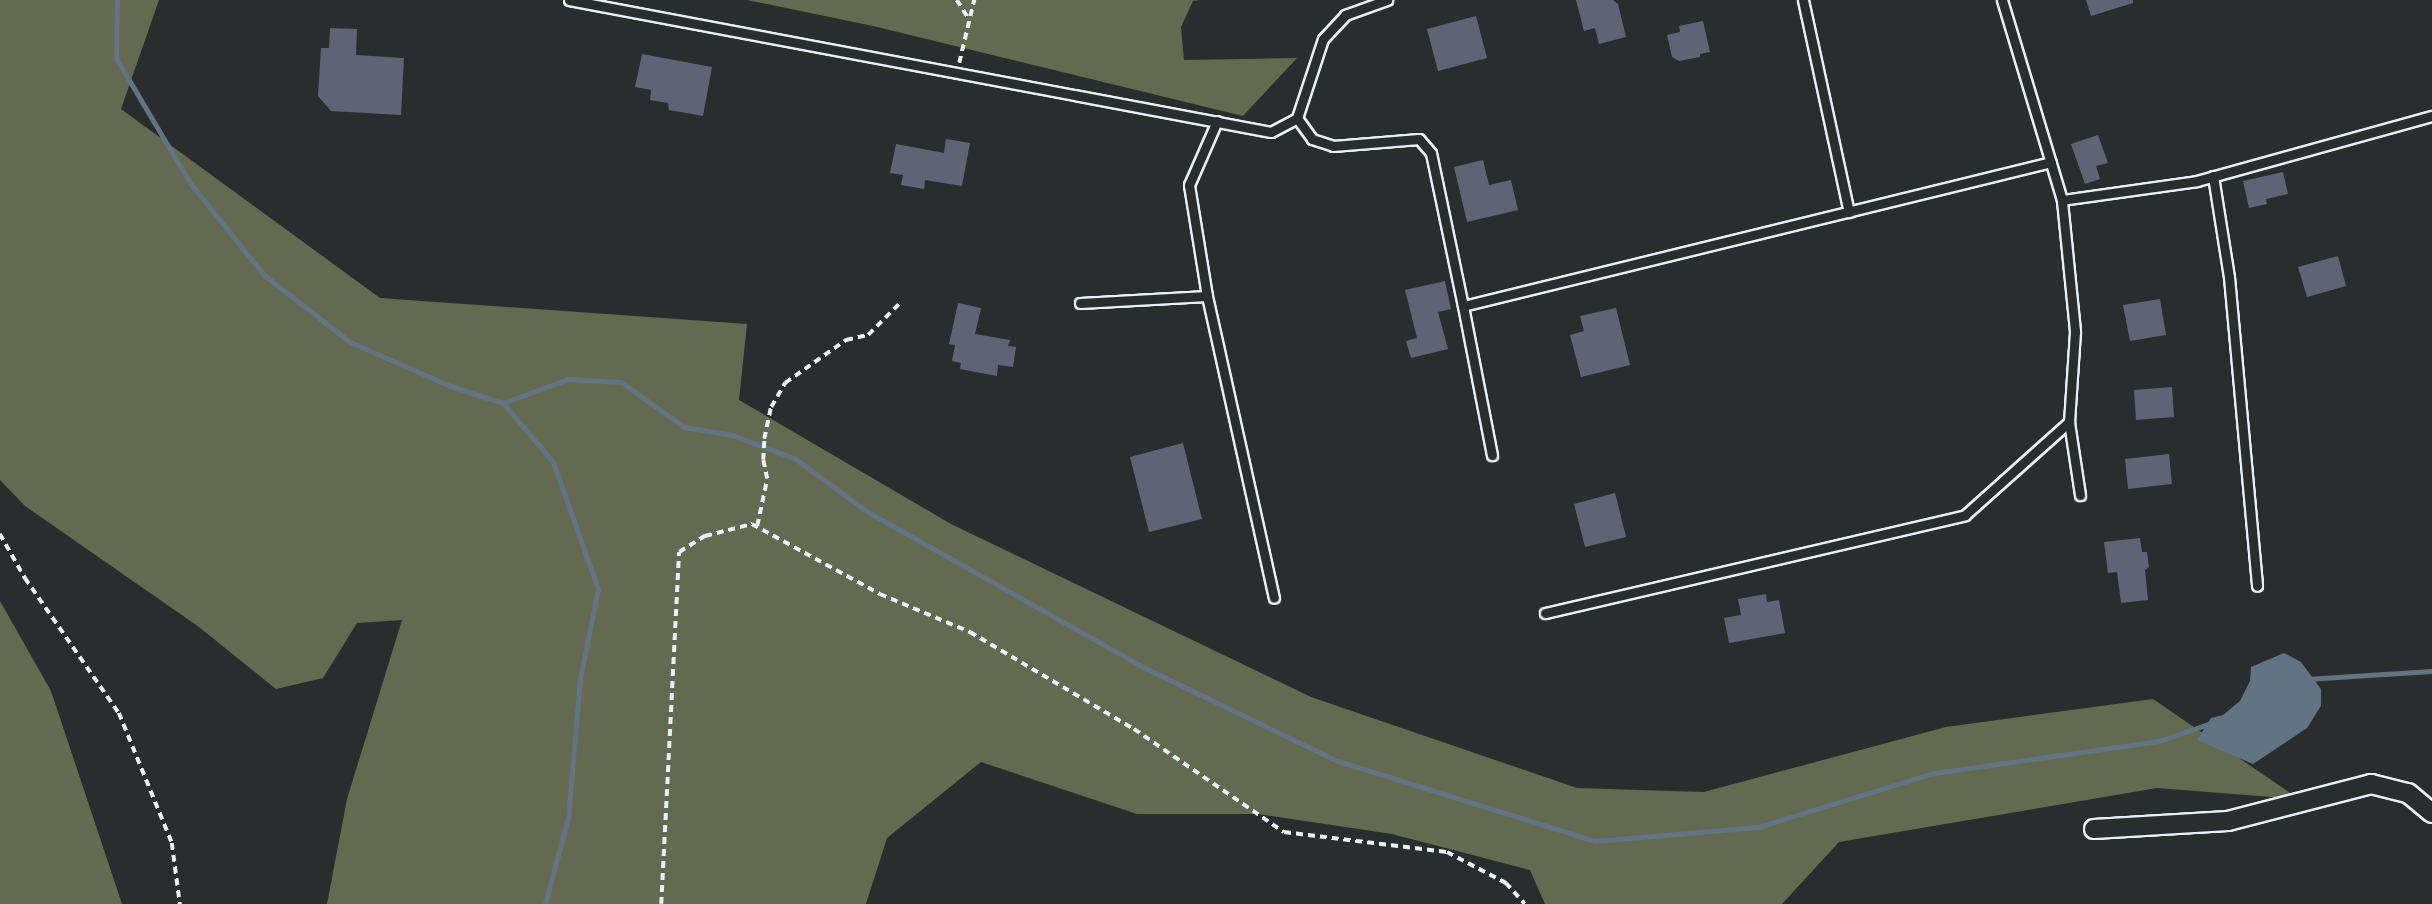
<!DOCTYPE html>
<style>
body{margin:0}
#map{position:relative;width:2432px;height:904px;overflow:hidden;background:#2a2d2e;font-family:Kalam,sans-serif}
div>[style]{position:absolute}
[style*='--x']{left:calc(var(--x)*1px);top:calc(var(--y)*1px);width:calc(var(--w)*1px);rotate:calc(var(--a)*1deg)}
.green>*{inset:0;background:#636a50}
.water>*{inset:0;background:#627383}
.stream>*{height:5px;margin:-2.5px;padding:0 2.5px;transform-origin:2.5px;border-radius:2.5px;background:#627383}
.building>*{inset:0;background:#606375}
.path>*{height:3.5px;margin-top:-1.75px;transform-origin:0;background:repeating-linear-gradient(90deg,#e8f1f8 0 7px,transparent 0 12px)}
.roads{filter:drop-shadow(2px 0 #e8f1f8) drop-shadow(-2px 0 #e8f1f8) drop-shadow(0 2px #e8f1f8) drop-shadow(0 -2px #e8f1f8)}
.lane>*{height:9px;margin:-4.5px;padding:0 4.5px;transform-origin:4.5px;border-radius:4.5px;background:#2a2d2e}
.street>*{height:18px;margin:-9px;padding:0 9px;transform-origin:9px;border-radius:9px;background:#2a2d2e}
span{translate:-50% -50%;white-space:nowrap;text-align:center;line-height:1.15;-webkit-text-stroke:6px #2a2d2e;paint-order:stroke}
</style>
<div id="map">
<div class="green">
<i style="clip-path:polygon(0 0,159px 0,121px 109px,380px 298px,747px 324px,739px 400px,951px 524px,1311px 697px,1577px 788px,1704px 792px,1946px 727px,2153px 699px,2299px 799px,2157px 788px,1839px 842px,1782px 904px,1545px 904px,1530px 870px,1392px 834px,1258px 814px,1137px 814px,981px 762px,887px 838px,866px 904px,327px 904px,347px 799px,402px 620px,357px 623px,323px 678px,276px 689px,199px 627px,25px 506px,0 480px)"></i>
<i style="clip-path:polygon(747px 0,1199px 0,1193px 1px,1181px 27px,1184px 60px,1297px 58px,1243px 116px,873px 26px)"></i>
<i style="clip-path:polygon(0 601px,51px 691px,122px 904px,0 904px)"></i>
</div>
<div class="water">
<i style="clip-path:polygon(2284px 653px,2301px 662px,2321px 689px,2321px 706px,2307px 728px,2253px 764px,2197px 740px,2211px 718px,2223px 715px,2240px 701px,2250px 681px,2251px 667px)"></i>
</div>
<div class="stream">
<i style="--x:117;--y:0;--w:58;--a:91"></i>
<i style="--x:116;--y:58;--w:145;--a:59.4"></i>
<i style="--x:190;--y:183;--w:118;--a:51.2"></i>
<i style="--x:264;--y:275;--w:109;--a:37.9"></i>
<i style="--x:350;--y:342;--w:109;--a:23.7"></i>
<i style="--x:450;--y:386;--w:56;--a:17.8"></i>
<i style="--x:503;--y:403;--w:77;--a:49.7"></i>
<i style="--x:553;--y:462;--w:135;--a:70.5"></i>
<i style="--x:598;--y:589;--w:92;--a:101.3"></i>
<i style="--x:580;--y:679;--w:140;--a:94.9"></i>
<i style="--x:568;--y:818;--w:89;--a:105"></i>
<i style="--x:503;--y:403;--w:69;--a:-20.3"></i>
<i style="--x:568;--y:379;--w:53;--a:3.2"></i>
<i style="--x:621;--y:382;--w:77;--a:35.5"></i>
<i style="--x:684;--y:427;--w:49;--a:9.5"></i>
<i style="--x:732;--y:435;--w:66;--a:20.4"></i>
<i style="--x:794;--y:458;--w:92;--a:36.1"></i>
<i style="--x:868;--y:512;--w:316;--a:29.4"></i>
<i style="--x:1143;--y:667;--w:213;--a:25.8"></i>
<i style="--x:1335;--y:760;--w:272;--a:17.3"></i>
<i style="--x:1595;--y:841;--w:164;--a:-4.9"></i>
<i style="--x:1758;--y:827;--w:184;--a:-17.1"></i>
<i style="--x:1934;--y:773;--w:227;--a:-8.1"></i>
<i style="--x:2159;--y:741;--w:58;--a:-19.1"></i>
<i style="--x:2306;--y:679;--w:126;--a:-3.6"></i>
</div>
<div class="building">
<i style="clip-path:polygon(1576px 0,1613px 0,1618px 4px,1626px 37px,1599px 44px,1595px 28px,1584px 31px)"></i>
<i style="clip-path:polygon(2086px 0,2133px 0,2133px 3px,2091px 16px)"></i>
<i style="clip-path:polygon(1476px 16px,1487px 58px,1438px 71px,1427px 29px)"></i>
<i style="clip-path:polygon(1703px 21px,1710px 52px,1700px 54px,1700px 57px,1679px 61px,1672px 57px,1667px 35px,1680px 32px,1679px 26px)"></i>
<i style="clip-path:polygon(330px 28px,357px 29px,356px 55px,404px 58px,401px 115px,331px 111px,318px 96px,321px 48px,329px 48px)"></i>
<i style="clip-path:polygon(642px 54px,712px 67px,703px 116px,669px 110px,668px 103px,650px 100px,651px 90px,635px 87px)"></i>
<i style="clip-path:polygon(2098px 135px,2108px 163px,2096px 166px,2100px 179px,2085px 184px,2071px 144px)"></i>
<i style="clip-path:polygon(946px 139px,970px 143px,962px 186px,925px 180px,924px 189px,901px 185px,903px 175px,890px 173px,896px 144px,944px 153px)"></i>
<i style="clip-path:polygon(1483px 160px,1489px 185px,1511px 180px,1518px 210px,1467px 222px,1454px 167px)"></i>
<i style="clip-path:polygon(2283px 172px,2288px 194px,2266px 199px,2267px 204px,2249px 208px,2243px 181px)"></i>
<i style="clip-path:polygon(2338px 256px,2346px 286px,2307px 297px,2298px 267px)"></i>
<i style="clip-path:polygon(1445px 281px,1451px 309px,1438px 312px,1448px 349px,1411px 358px,1406px 341px,1417px 338px,1405px 290px)"></i>
<i style="clip-path:polygon(2160px 299px,2166px 335px,2130px 341px,2123px 305px)"></i>
<i style="clip-path:polygon(958px 303px,981px 308px,975px 334px,1010px 340px,1008px 346px,1016px 347px,1013px 367px,998px 365px,997px 376px,960px 369px,961px 363px,952px 361px,955px 345px,949px 344px)"></i>
<i style="clip-path:polygon(1616px 308px,1630px 365px,1581px 377px,1570px 335px,1584px 331px,1580px 316px)"></i>
<i style="clip-path:polygon(2172px 387px,2174px 417px,2136px 420px,2134px 390px)"></i>
<i style="clip-path:polygon(1183px 443px,1202px 519px,1149px 532px,1130px 457px)"></i>
<i style="clip-path:polygon(2169px 454px,2172px 484px,2128px 489px,2125px 459px)"></i>
<i style="clip-path:polygon(1615px 493px,1626px 537px,1585px 547px,1574px 504px)"></i>
<i style="clip-path:polygon(2140px 538px,2142px 552px,2147px 552px,2149px 567px,2145px 570px,2148px 600px,2121px 603px,2117px 572px,2108px 573px,2104px 542px)"></i>
<i style="clip-path:polygon(1766px 594px,1767px 602px,1779px 600px,1785px 633px,1729px 643px,1724px 618px,1741px 615px,1738px 599px)"></i>
</div>
<div class="path">
<i style="--x:957;--y:0;--w:22;--a:58"></i>
<i style="--x:959;--y:63;--w:65;--a:-76.6"></i>
<i style="--x:757;--y:526;--w:48;--a:-78"></i>
<i style="--x:767;--y:479;--w:19;--a:-102"></i>
<i style="--x:763;--y:460;--w:21;--a:-87"></i>
<i style="--x:764;--y:439;--w:33;--a:-78"></i>
<i style="--x:771;--y:407;--w:28;--a:-60"></i>
<i style="--x:785;--y:383;--w:75;--a:-35.2"></i>
<i style="--x:846;--y:340;--w:23;--a:-13"></i>
<i style="--x:868;--y:335;--w:47;--a:-45"></i>
<i style="--x:0;--y:534;--w:51;--a:60.4"></i>
<i style="--x:25;--y:578;--w:165;--a:55.2"></i>
<i style="--x:119;--y:713;--w:140;--a:67.8"></i>
<i style="--x:172;--y:843;--w:62;--a:82.5"></i>
<i style="--x:661;--y:904;--w:352;--a:-87.1"></i>
<i style="--x:679;--y:552;--w:31;--a:-32"></i>
<i style="--x:705;--y:536;--w:49;--a:-14.3"></i>
<i style="--x:752;--y:524;--w:146;--a:28.7"></i>
<i style="--x:880;--y:594;--w:98;--a:22.9"></i>
<i style="--x:970;--y:632;--w:191;--a:30.6"></i>
<i style="--x:1134;--y:729;--w:182;--a:34.5"></i>
<i style="--x:1284;--y:832;--w:164;--a:7"></i>
<i style="--x:1447;--y:852;--w:67;--a:27.7"></i>
<i style="--x:1506;--y:883;--w:28;--a:48"></i>
</div>
<div class="roads">
<div class="lane">
<i style="--x:569;--y:0;--w:714;--a:10.65"></i>
<i style="--x:1271;--y:132;--w:30;--a:-28"></i>
<i style="--x:1297;--y:118;--w:83;--a:-71.8"></i>
<i style="--x:1323;--y:39;--w:33;--a:-47"></i>
<i style="--x:1345;--y:15;--w:45;--a:-19.7"></i>
<i style="--x:1803;--y:0;--w:217;--a:77.8"></i>
<i style="--x:1297;--y:118;--w:26;--a:54"></i>
<i style="--x:1312;--y:139;--w:22;--a:18"></i>
<i style="--x:1333;--y:146;--w:86;--a:-4.7"></i>
<i style="--x:1419;--y:139;--w:18;--a:49"></i>
<i style="--x:1431;--y:153;--w:156;--a:78.2"></i>
<i style="--x:1463;--y:306;--w:605;--a:-13.76"></i>
<i style="--x:1217;--y:121;--w:70;--a:113.6"></i>
<i style="--x:1189;--y:185;--w:112;--a:80.8"></i>
<i style="--x:1207;--y:296;--w:309;--a:77.5"></i>
<i style="--x:2213;--y:176;--w:102;--a:81"></i>
<i style="--x:2229;--y:277;--w:310;--a:84.8"></i>
<i style="--x:2062;--y:200;--w:136;--a:-8"></i>
<i style="--x:2197;--y:181;--w:244;--a:-15.5"></i>
<i style="--x:1080;--y:303;--w:127;--a:-3.2"></i>
<i style="--x:1463;--y:306;--w:152;--a:79"></i>
<i style="--x:2069;--y:422;--w:74;--a:81.4"></i>
<i style="--x:1545;--y:613;--w:431;--a:-13.1"></i>
<i style="--x:1965;--y:515;--w:140;--a:-41.8"></i>
<i style="--x:2069;--y:422;--w:91;--a:-86.2"></i>
<i style="--x:2075;--y:331;--w:132;--a:-95.7"></i>
<i style="--x:2062;--y:200;--w:209;--a:-106.7"></i>
</div>
<div class="street">
<i style="--x:2094;--y:829;--w:134;--a:-3.4"></i>
<i style="--x:2228;--y:821;--w:148;--a:-14.5"></i>
<i style="--x:2371;--y:784;--w:38;--a:14"></i>
<i style="--x:2408;--y:793;--w:31;--a:40"></i>
</div>
</div>
</div>
